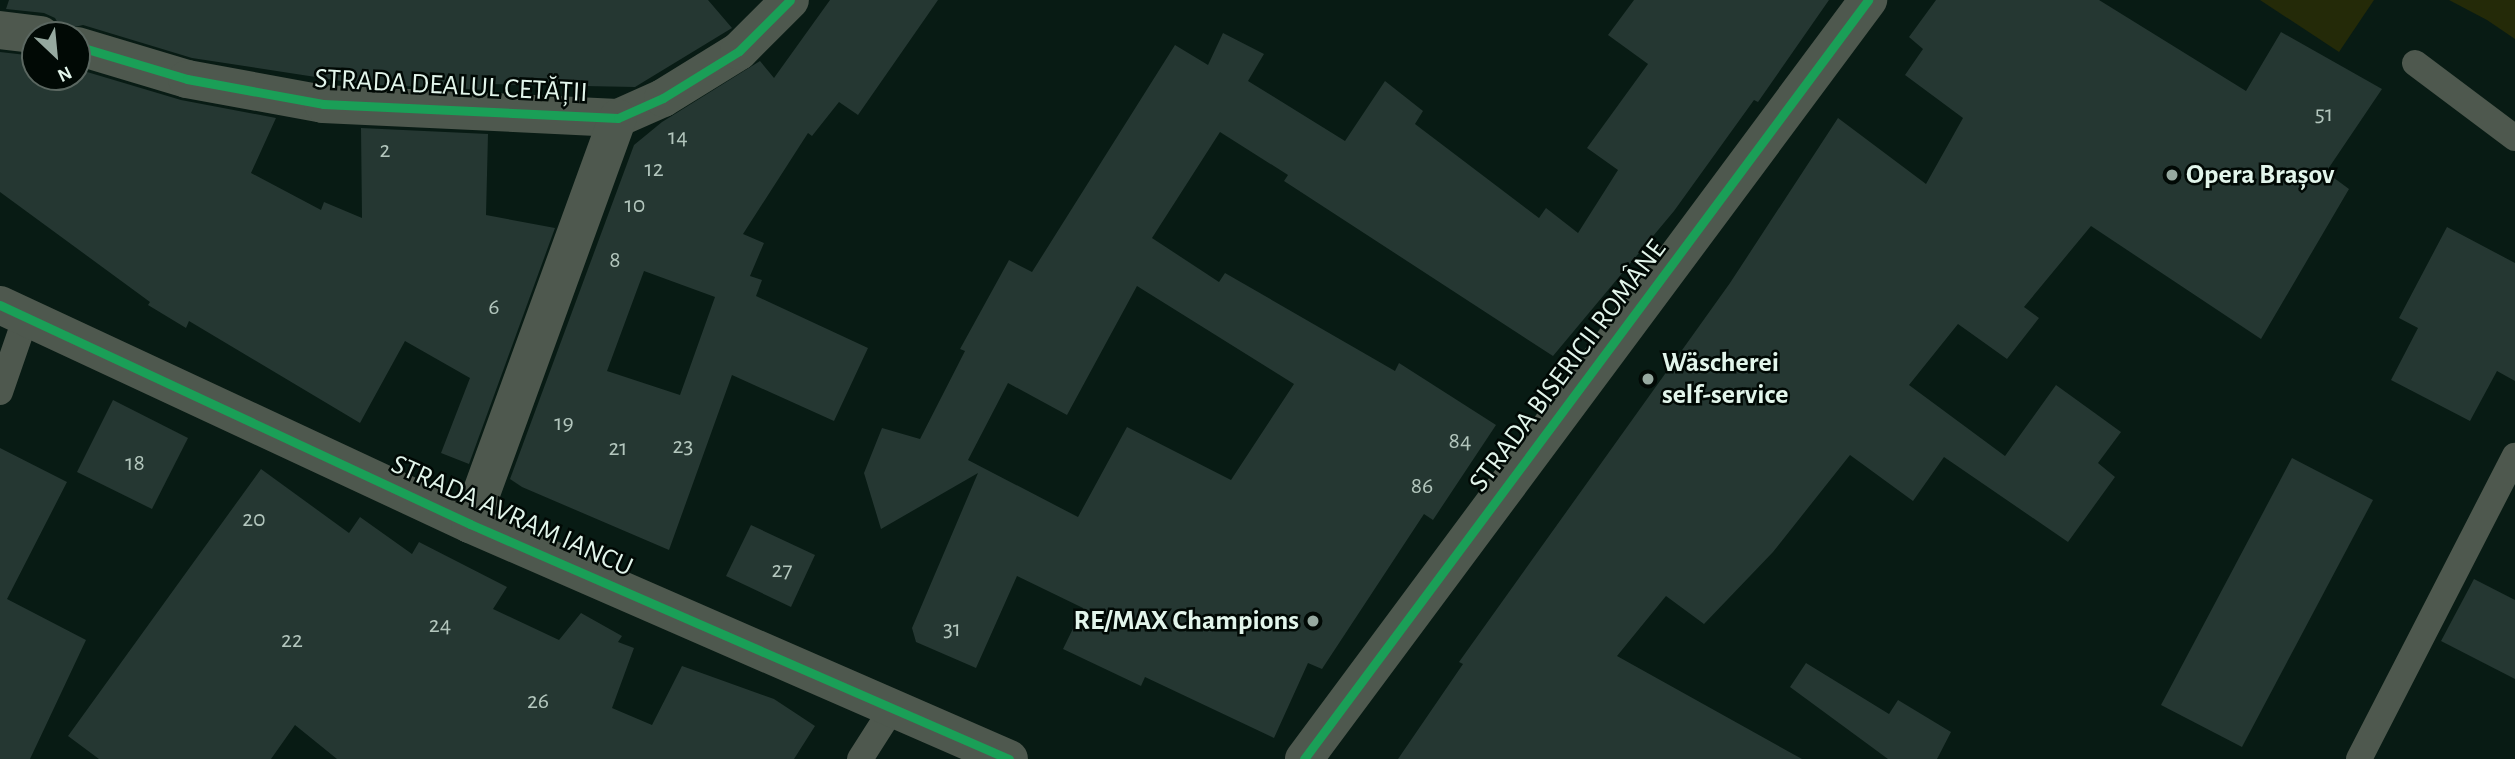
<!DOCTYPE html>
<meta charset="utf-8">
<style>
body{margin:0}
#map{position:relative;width:2515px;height:759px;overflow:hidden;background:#081b14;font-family:"Alegreya Sans",sans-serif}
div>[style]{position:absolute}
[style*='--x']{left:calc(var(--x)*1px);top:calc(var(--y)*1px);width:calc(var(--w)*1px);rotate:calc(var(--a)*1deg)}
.green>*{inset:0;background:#242a08}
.building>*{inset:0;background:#253732}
.service>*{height:26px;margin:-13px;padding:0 13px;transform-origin:13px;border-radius:13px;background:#4e584e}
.minor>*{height:38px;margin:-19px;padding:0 19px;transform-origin:19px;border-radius:19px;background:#4e584e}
.tertiary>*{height:38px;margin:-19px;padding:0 19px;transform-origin:19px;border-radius:19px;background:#4e584e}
.cycleway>*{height:9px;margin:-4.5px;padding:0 4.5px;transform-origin:4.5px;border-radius:4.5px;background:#1a9f57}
.dots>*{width:19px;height:19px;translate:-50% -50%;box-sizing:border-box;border:4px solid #010905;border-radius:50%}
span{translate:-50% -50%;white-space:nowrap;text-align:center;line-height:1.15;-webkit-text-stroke:5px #010905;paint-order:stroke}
.number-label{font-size:24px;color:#b3c6bd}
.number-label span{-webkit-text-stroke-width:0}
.street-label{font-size:28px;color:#e2f5eb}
.poi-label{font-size:28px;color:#e2f5eb;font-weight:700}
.left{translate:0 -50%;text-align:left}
.right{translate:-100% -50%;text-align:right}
.north{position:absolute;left:21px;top:21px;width:70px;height:70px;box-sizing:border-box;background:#010905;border:2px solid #5b6761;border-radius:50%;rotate:154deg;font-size:19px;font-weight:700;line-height:28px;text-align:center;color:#e2f5eb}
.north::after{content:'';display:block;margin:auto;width:24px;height:32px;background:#96a9a0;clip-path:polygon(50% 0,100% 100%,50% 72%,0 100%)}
</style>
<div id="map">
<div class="green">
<i style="clip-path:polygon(2260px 0,2374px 0,2339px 52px)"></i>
<i style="clip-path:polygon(2449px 0,2515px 0,2515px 39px,2487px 20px)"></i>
</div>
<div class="building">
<i style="clip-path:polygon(9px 0,708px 0,732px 28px,635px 87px,489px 84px,489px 90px,361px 84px,192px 58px,83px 25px,62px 30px,55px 18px,44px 13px,6px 9px)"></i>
<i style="clip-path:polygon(evenodd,830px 0,938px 0,858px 115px,839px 102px,812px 136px,808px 133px,743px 234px,764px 243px,750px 276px,762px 280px,756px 296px,868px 348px,834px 421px,732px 375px,669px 550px,522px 487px,510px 479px,634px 145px,662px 122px,760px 61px,774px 78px,830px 0,644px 271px,715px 297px,680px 395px,607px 371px,644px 271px)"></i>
<i style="clip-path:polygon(evenodd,1634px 0,1829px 0,1758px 102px,1754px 100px,1674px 211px,1553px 356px,1284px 181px,1288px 175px,1220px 132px,1152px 238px,1219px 282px,1225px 273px,1395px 371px,1399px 363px,1496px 425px,1433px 520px,1424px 514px,1322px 669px,1308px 663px,1274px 738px,1145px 677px,1141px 686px,1063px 649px,1083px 608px,1017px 576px,976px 668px,916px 642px,912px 628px,978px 473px,881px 529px,864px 473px,882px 428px,920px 439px,965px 351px,960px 349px,1009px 260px,1032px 272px,1175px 45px,1208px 65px,1223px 33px,1264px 54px,1248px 81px,1345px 141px,1385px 81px,1423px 111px,1415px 124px,1539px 218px,1546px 208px,1578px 233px,1618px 170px,1587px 148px,1648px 64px,1608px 35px,1634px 0,1137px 286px,1294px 384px,1231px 480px,1127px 427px,1078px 517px,968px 460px,1008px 383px,1067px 415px,1137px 286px)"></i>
<i style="clip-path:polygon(1936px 0,2099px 0,2246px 91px,2281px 32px,2382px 89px,2326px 172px,2349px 189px,2261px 339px,2091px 226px,2024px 307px,2039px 318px,2007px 359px,1958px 324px,1909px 385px,2005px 456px,2056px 385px,2121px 432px,2098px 463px,2115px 477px,2068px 542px,1944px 457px,1913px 501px,1850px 455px,1773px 552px,1704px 624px,1666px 596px,1617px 656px,1802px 759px,1398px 759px,1463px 664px,1459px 662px,1730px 283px,1838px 118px,1926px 184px,1963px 118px,1905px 75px,1923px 49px,1909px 37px)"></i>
<i style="clip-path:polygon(0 52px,35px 56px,35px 77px,77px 77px,77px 69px,181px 100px,276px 118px,251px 173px,321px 210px,324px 202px,362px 218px,361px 128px,488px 134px,486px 215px,555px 228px,469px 464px,441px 453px,470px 378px,405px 341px,360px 423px,189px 321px,186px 328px,148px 305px,150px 302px,0 192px)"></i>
<i style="clip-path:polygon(2447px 227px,2515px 263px,2515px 381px,2497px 371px,2470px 421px,2391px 380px,2418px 328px,2399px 318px)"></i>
<i style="clip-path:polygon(113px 400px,188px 438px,152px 509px,77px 472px)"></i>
<i style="clip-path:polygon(0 448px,67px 482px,7px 599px,86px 640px,30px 759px,0 759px)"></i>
<i style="clip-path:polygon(2292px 458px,2373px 500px,2242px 747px,2161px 705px)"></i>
<i style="clip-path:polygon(261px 469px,349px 533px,360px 517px,412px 554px,419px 542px,507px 587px,493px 609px,559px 640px,581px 613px,622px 636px,618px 642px,634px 648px,612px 708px,652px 725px,682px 666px,774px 699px,815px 726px,794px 759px,337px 759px,295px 725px,271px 759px,99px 759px,68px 736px)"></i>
<i style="clip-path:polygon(751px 525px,815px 555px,791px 607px,726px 576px)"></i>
<i style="clip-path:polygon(2474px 579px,2515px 600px,2515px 679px,2441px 641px)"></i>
<i style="clip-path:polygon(1806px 663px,1889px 714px,1898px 700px,1951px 732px,1937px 759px,1888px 759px,1790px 687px)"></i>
</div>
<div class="service">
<i style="--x:2415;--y:63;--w:125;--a:36.9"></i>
<i style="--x:0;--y:392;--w:79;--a:-70.9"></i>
<i style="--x:860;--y:759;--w:59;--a:-57.4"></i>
<i style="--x:2359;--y:759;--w:341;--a:-62.8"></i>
</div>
<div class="minor">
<i style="--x:0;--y:30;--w:41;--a:7"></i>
<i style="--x:77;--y:46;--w:115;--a:16.7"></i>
<i style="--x:187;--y:79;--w:138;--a:10.4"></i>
<i style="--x:323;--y:104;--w:295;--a:2.7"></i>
<i style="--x:618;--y:118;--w:49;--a:-24"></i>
<i style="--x:663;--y:98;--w:89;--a:-31.7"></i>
<i style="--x:739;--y:51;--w:72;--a:-45"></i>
<i style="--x:470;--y:524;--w:432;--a:-70"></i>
<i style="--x:1304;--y:759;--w:946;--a:-53.38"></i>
</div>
<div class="tertiary">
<i style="--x:0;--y:305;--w:519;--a:24.98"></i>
<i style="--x:470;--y:524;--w:588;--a:23.56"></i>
</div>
<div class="cycleway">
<i style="--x:77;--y:46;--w:115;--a:16.7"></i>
<i style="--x:187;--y:79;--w:138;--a:10.4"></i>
<i style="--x:323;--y:104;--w:295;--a:2.7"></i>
<i style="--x:618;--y:118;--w:49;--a:-24"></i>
<i style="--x:663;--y:98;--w:89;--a:-31.7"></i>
<i style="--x:739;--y:51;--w:72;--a:-45"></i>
<i style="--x:0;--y:305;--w:519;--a:24.98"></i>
<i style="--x:470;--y:524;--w:588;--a:23.56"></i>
<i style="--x:1304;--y:759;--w:946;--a:-53.38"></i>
</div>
<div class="dots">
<i style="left:2172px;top:175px;background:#96a9a0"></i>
<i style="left:1648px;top:379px;background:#96a9a0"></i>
<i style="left:1313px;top:621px;background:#96a9a0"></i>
</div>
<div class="number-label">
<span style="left:2324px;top:115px">51</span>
<span style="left:678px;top:138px">14</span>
<span style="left:385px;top:151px">2</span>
<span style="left:654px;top:170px">12</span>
<span style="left:635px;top:206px">10</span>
<span style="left:615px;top:261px">8</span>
<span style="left:494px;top:308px">6</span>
<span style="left:564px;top:424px">19</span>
<span style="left:1460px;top:442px">84</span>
<span style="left:683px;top:447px">23</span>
<span style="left:618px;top:449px">21</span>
<span style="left:135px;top:464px">18</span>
<span style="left:1422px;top:487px">86</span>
<span style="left:254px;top:520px">20</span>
<span style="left:782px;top:571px">27</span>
<span style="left:440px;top:626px">24</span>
<span style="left:952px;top:630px">31</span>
<span style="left:292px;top:641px">22</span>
<span style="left:538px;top:702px">26</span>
</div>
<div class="street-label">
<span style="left:451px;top:86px;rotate:3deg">STRADA DEALUL CETĂȚII</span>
<span style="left:1568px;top:366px;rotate:-53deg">STRADA BISERICII ROMÂNE</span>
<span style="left:512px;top:516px;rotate:24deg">STRADA AVRAM IANCU</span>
</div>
<div class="poi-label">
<span class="left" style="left:2186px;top:175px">Opera Brașov</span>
<span class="left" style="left:1662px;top:379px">Wäscherei<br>self-service</span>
<span class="right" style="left:1299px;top:621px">RE/MAX Champions</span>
</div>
<div class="north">N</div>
</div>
